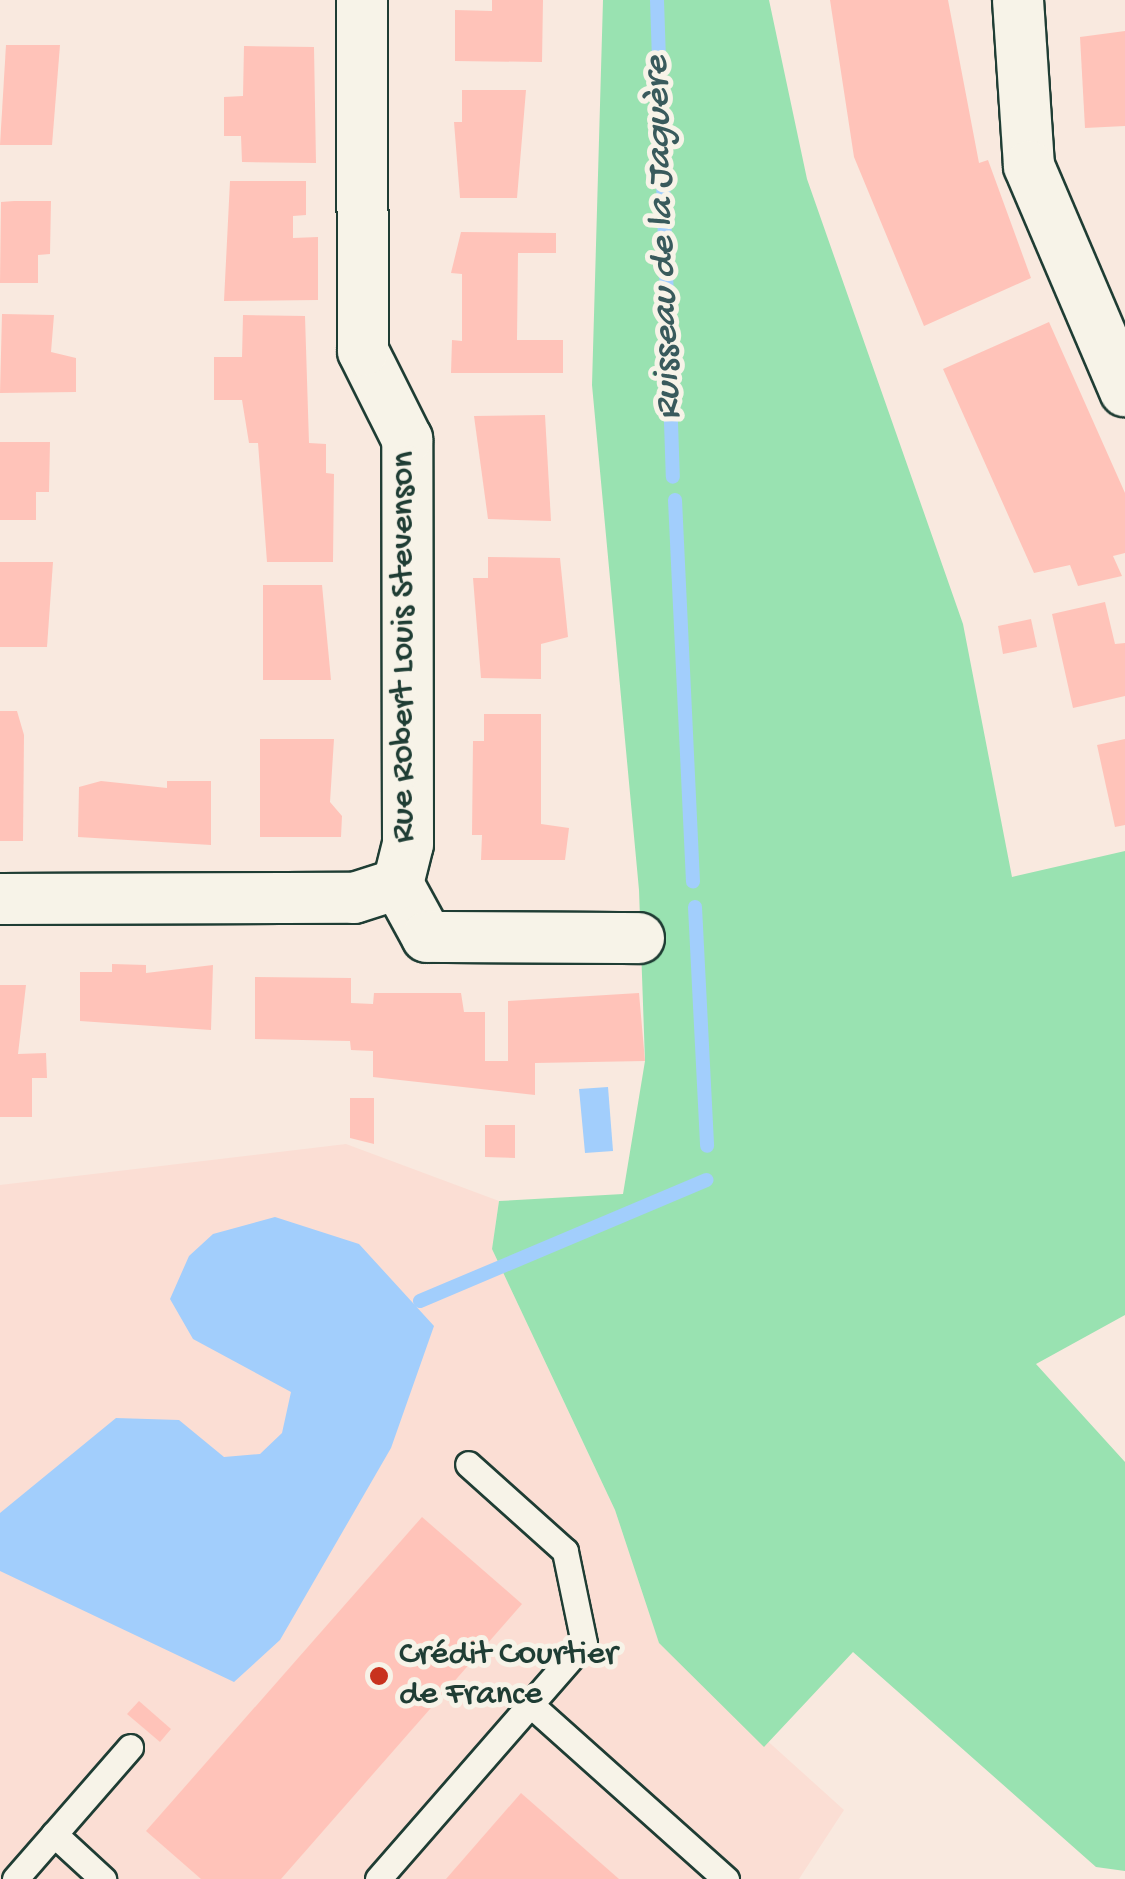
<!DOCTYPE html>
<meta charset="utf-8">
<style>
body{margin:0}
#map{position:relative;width:1125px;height:1879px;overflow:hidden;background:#f9e9df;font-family:"Gochi Hand",sans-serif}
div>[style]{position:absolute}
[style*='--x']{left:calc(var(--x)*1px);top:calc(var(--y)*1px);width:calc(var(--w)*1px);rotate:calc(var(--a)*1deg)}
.built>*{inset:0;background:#fbded4}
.green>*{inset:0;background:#99e2b1}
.water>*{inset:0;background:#a2cefc}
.stream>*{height:14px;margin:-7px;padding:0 7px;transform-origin:7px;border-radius:7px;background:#a2cefc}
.building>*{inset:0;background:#ffc3b9}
.roads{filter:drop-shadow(2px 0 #1f3d34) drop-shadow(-2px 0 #1f3d34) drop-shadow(0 2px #1f3d34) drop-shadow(0 -2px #1f3d34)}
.lane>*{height:25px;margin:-12.5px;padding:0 12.5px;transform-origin:12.5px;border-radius:12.5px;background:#f7f3e8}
.street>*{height:50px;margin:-25px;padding:0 25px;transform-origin:25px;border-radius:25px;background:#f7f3e8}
.dots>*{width:28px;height:28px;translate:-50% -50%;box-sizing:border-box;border:5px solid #f7f3e8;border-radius:50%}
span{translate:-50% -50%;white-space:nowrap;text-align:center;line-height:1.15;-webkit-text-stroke:10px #f7f3e8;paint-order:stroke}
.street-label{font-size:35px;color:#1f3d34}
.poi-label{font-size:35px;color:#1f3d34}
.left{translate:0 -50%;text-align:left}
.water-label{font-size:38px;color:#395a5c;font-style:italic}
</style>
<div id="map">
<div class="built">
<i style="clip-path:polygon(346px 1144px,499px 1201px,492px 1249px,615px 1510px,659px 1643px,844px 1810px,799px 1879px,0 1879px,0 1185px)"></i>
</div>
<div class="green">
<i style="clip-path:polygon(603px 0,769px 0,807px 179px,963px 624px,1012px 877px,1125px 851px,1125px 1315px,1036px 1364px,1125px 1462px,1125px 1871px,1096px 1867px,853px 1652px,764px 1747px,659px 1643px,615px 1510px,492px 1249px,499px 1201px,623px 1194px,645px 1061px,639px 890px,592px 385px)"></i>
</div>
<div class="water">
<i style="clip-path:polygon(608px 1087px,613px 1151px,585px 1153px,579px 1089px)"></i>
<i style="clip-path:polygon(275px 1217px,359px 1244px,434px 1326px,391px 1448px,280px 1640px,234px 1682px,0 1571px,0 1513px,116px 1418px,179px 1420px,224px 1457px,260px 1454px,282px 1433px,291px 1392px,193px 1339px,170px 1299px,189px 1256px,213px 1234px)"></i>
</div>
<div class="stream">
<i style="--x:657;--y:0;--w:477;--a:88.1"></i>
<i style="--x:675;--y:500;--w:382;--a:87.3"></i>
<i style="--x:695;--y:907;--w:239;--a:87.1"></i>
<i style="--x:420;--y:1301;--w:311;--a:-22.9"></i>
</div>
<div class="building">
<i style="clip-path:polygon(492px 0,543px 0,542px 62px,455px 61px,455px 10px,492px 11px)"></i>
<i style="clip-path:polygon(830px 0,948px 0,979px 163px,988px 160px,1031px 278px,924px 326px,854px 157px)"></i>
<i style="clip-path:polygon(1125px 31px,1125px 126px,1085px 128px,1080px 37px)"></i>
<i style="clip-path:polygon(6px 45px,60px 45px,52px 145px,0 145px)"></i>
<i style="clip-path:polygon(244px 46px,314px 47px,316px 163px,242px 162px,241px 136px,224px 136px,224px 97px,243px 96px)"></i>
<i style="clip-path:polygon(462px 90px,526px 90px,517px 198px,460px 198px,454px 122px,462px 122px)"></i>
<i style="clip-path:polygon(230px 181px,306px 181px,306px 215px,293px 216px,293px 238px,318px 237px,318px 300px,224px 301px)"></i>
<i style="clip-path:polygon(14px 201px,51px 201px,50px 254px,38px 255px,38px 283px,0 283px,1px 202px)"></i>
<i style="clip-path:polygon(461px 232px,556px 233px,556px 253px,518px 253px,517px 340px,563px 340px,563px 373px,451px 373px,452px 340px,462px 341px,462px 274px,451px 273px)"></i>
<i style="clip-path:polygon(2px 314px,54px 315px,51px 352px,76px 358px,76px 392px,0 393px)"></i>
<i style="clip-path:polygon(243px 315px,305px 316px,309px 443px,326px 444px,326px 473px,334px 474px,333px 562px,267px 562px,258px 443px,249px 443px,242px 400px,214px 400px,214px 357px,242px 357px)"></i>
<i style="clip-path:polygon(1049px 322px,1125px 493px,1125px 553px,1113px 556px,1122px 576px,1078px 586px,1070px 565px,1034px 573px,943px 369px)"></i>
<i style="clip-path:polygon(545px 415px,551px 521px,488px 519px,474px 416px)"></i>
<i style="clip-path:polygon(0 442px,50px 442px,49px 492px,36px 492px,36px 520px,0 520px)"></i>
<i style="clip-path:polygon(488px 557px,560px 558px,568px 637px,541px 644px,541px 679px,481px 678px,473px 578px,488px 578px)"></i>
<i style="clip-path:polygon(0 562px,53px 562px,47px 647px,0 647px)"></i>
<i style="clip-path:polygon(263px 585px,322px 585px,331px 680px,263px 680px)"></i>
<i style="clip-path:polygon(1105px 602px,1115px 644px,1125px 643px,1125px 696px,1073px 708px,1052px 614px)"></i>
<i style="clip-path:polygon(1031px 619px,1037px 647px,1003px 654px,998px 626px)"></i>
<i style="clip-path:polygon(0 711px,17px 711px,24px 735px,23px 841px,0 841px)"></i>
<i style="clip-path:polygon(484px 714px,541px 714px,541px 824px,569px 828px,565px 860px,481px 860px,482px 835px,472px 835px,473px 741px,484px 741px)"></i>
<i style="clip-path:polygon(260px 739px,334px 739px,330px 802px,342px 816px,341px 837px,260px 837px)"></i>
<i style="clip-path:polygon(1125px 739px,1125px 825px,1115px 827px,1097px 745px)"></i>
<i style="clip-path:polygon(101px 781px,167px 788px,167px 781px,211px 781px,211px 845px,78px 837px,79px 787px)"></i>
<i style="clip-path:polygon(112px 964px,146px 965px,146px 973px,213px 965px,211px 1030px,80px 1021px,80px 972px,112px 972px)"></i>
<i style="clip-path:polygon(255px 977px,351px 978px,351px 1003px,373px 1004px,374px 993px,461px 993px,464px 1012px,485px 1012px,485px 1061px,508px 1061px,508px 1001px,639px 993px,645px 1061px,535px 1063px,535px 1095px,373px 1077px,373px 1051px,351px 1050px,350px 1041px,255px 1039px)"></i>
<i style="clip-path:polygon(0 985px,26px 985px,18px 1054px,46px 1053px,47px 1078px,32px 1078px,32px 1117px,0 1117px)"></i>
<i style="clip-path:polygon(350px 1098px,374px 1098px,374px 1144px,350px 1138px)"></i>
<i style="clip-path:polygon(485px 1125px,515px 1125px,515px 1158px,485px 1157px)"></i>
<i style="clip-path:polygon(422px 1517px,522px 1604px,281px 1879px,201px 1879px,146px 1831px)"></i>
<i style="clip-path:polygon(139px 1701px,171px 1729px,160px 1742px,127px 1714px)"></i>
<i style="clip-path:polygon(521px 1793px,619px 1879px,446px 1879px)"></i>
</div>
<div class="roads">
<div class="lane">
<i style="--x:530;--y:1704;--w:263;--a:41.8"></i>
<i style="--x:54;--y:1834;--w:67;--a:42.6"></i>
<i style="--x:15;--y:1879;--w:175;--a:-48.9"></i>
<i style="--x:378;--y:1879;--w:313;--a:-48.9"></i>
<i style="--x:584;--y:1643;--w:94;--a:-101.7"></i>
<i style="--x:565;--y:1551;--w:130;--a:-138.1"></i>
</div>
<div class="street">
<i style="--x:1018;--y:0;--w:166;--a:86.2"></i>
<i style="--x:1029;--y:166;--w:245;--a:66.9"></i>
<i style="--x:398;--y:884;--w:60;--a:61.3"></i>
<i style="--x:427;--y:937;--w:212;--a:0.3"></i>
<i style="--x:0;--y:899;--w:354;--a:-0.2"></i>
<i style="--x:354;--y:898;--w:46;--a:-17.7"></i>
<i style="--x:398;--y:884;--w:41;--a:-76"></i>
<i style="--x:408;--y:844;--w:405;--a:-90.1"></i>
<i style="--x:407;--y:439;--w:98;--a:-116.6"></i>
<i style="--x:363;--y:351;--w:351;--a:-90.2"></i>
</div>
</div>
<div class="dots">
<i style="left:379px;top:1676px;background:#c8321e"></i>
</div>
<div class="street-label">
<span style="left:405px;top:647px;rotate:-90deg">Rue Robert Louis Stevenson</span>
</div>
<div class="poi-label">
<span class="left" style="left:399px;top:1676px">Crédit Courtier<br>de France</span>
</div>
<div class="water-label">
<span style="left:665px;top:238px;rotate:-92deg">Ruisseau de la Jaguère</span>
</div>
</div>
